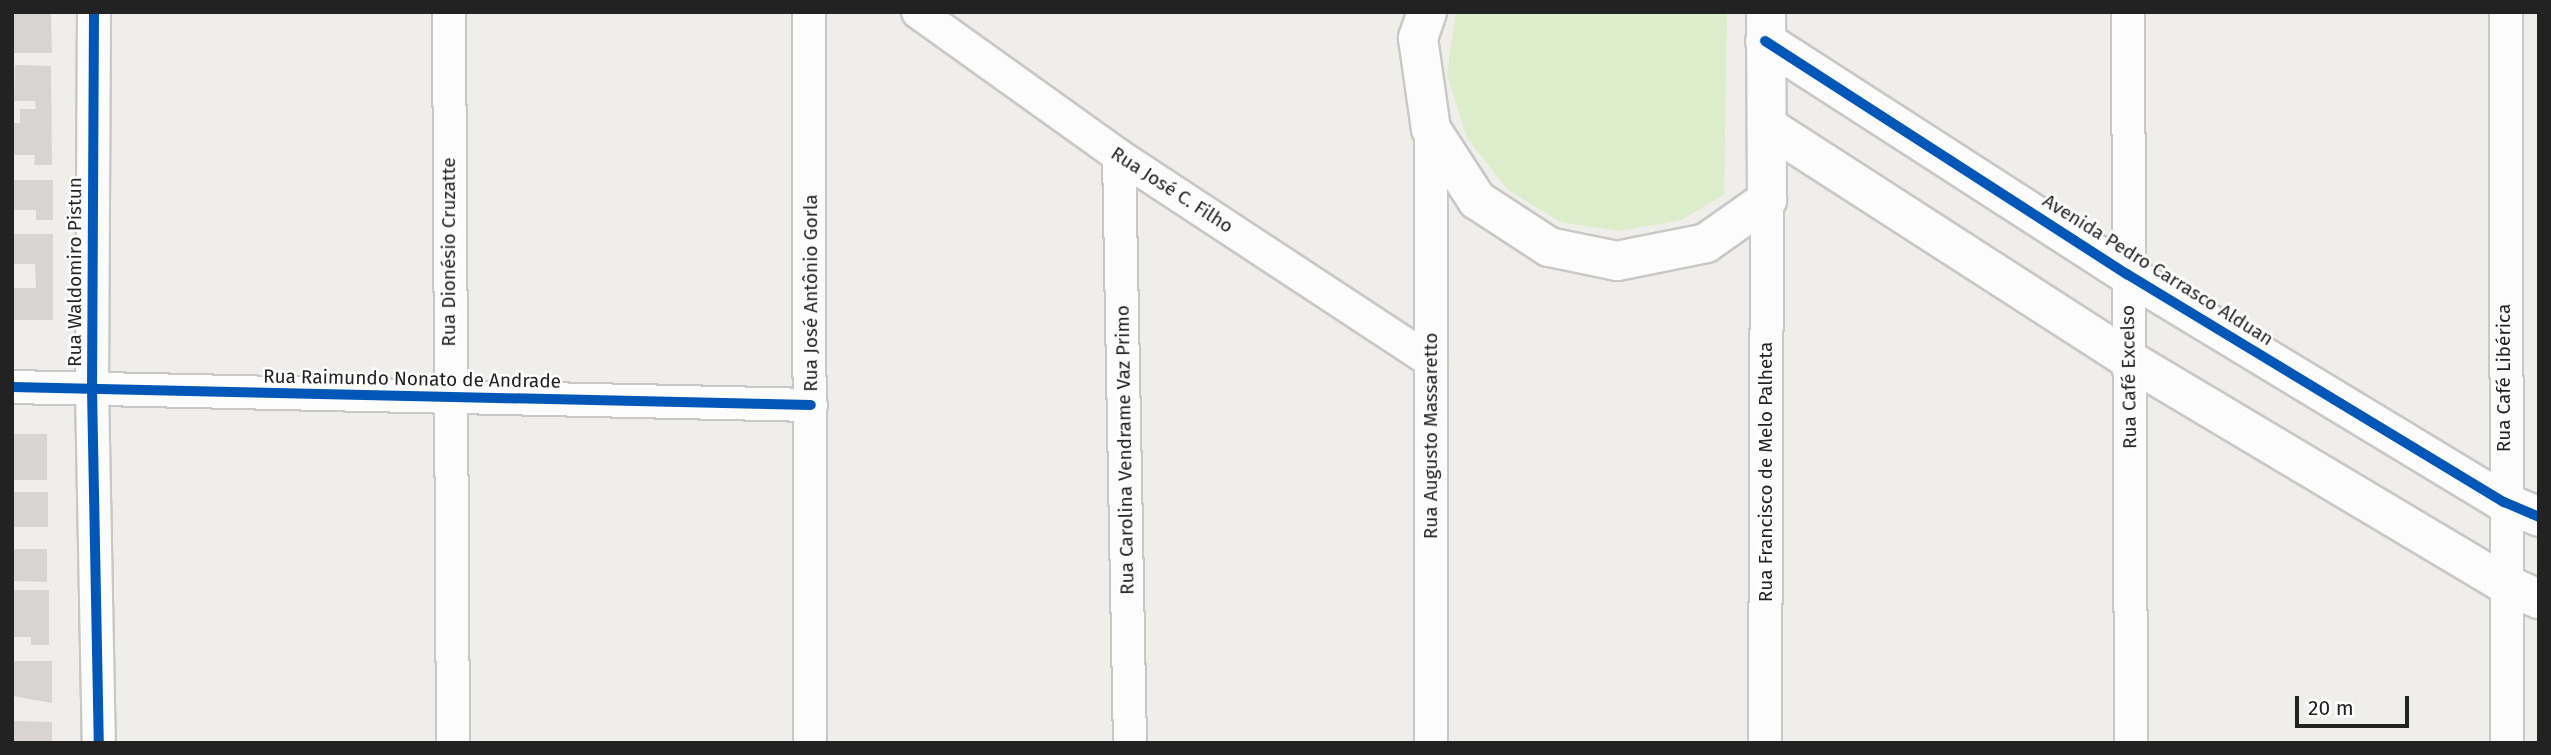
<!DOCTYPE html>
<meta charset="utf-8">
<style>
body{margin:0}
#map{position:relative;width:2551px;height:755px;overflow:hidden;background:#f0eeeb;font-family:"Fira Sans",sans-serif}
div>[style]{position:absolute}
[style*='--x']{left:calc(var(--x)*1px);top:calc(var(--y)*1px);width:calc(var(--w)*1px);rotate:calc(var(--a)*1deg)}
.grass>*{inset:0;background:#ddeccb}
.building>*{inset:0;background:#d7d4d2}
.roads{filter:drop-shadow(2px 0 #c9c8c7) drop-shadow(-2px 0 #c9c8c7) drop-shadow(0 2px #c9c8c7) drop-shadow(0 -2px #c9c8c7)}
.minor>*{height:32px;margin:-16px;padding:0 16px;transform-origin:16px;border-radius:16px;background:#fdfcfc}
.tertiary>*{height:38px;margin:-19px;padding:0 19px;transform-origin:19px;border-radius:19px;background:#fdfcfc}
.cycleway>*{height:10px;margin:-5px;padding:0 5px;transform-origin:5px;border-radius:5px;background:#0057b8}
span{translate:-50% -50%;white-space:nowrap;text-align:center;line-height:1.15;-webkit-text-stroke:5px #fff;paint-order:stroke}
.street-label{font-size:19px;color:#222}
.frame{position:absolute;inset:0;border:14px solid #222;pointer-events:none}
.scale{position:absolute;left:2295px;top:696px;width:114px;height:32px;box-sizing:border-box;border:4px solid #222;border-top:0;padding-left:9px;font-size:21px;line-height:24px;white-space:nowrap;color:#222;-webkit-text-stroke:5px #fff;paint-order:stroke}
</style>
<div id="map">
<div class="grass">
<i style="clip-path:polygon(1456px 12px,1727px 12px,1724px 195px,1681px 220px,1619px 231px,1560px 222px,1508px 190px,1467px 138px,1447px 74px)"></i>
</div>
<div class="building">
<i style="clip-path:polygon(12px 12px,51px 12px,52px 53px,12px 53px)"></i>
<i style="clip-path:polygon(15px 65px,51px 66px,52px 165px,34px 165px,35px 155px,12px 155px,12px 123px,20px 123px,20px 109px,36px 109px,35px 101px,14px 101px)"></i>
<i style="clip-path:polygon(12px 180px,53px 180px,53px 220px,36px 220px,36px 210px,12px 210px)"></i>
<i style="clip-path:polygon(12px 234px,53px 234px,53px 320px,12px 320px,12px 288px,36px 288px,35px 264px,12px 264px)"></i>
<i style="clip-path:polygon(12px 434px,47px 434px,47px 480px,12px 480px)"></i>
<i style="clip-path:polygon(12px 492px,48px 492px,48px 527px,12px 527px)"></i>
<i style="clip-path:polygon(12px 549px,47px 549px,47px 582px,12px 581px)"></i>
<i style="clip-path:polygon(12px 590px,49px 590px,49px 645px,31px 645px,31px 637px,12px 637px)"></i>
<i style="clip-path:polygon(12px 661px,52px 661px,52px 703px,12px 696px)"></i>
<i style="clip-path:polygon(12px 721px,52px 722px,52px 743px,12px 743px)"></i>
</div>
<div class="roads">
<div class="minor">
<i style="--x:94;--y:12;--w:377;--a:90.3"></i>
<i style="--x:92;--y:389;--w:354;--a:88.9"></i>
<i style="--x:449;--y:12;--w:731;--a:89.69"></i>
<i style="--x:809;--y:12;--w:731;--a:89.92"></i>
<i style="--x:918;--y:12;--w:247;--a:35.6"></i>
<i style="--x:1119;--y:156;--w:373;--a:33.3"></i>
<i style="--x:2128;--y:12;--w:731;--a:89.76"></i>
<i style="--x:2506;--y:12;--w:731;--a:89.92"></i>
<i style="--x:1119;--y:156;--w:587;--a:88.93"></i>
<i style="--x:12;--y:387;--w:799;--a:1.29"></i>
<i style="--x:1431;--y:743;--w:614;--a:-90"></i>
<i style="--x:1765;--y:743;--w:543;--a:-89.79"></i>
</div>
<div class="tertiary">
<i style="--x:1427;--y:12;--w:28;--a:109"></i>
<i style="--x:1418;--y:38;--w:92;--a:81.9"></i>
<i style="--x:1431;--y:129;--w:85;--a:57.1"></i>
<i style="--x:1477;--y:200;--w:86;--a:33.1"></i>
<i style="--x:1549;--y:247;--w:69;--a:11.6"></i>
<i style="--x:1617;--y:261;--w:91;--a:-11.4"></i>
<i style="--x:1706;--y:243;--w:75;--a:-35.2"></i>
<i style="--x:1767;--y:200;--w:188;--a:-90.3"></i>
<i style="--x:1765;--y:41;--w:431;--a:32.8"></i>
<i style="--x:2127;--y:274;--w:441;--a:31.2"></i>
<i style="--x:2504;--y:502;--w:38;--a:23"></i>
<i style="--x:1767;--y:126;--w:433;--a:32.8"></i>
<i style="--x:2131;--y:361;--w:435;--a:30.8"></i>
<i style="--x:2505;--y:584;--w:37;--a:24"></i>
</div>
</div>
<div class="cycleway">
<i style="--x:94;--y:12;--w:377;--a:90.3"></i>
<i style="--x:92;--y:389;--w:354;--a:88.9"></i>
<i style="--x:1765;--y:41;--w:431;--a:32.8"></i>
<i style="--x:2127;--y:274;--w:441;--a:31.2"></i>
<i style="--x:2504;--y:502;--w:38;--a:23"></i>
<i style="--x:12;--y:387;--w:799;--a:1.29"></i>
</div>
<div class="street-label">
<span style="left:1172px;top:190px;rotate:33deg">Rua José C. Filho</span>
<span style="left:449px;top:252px;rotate:-90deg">Rua Dionésio Cruzatte</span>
<span style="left:2158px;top:270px;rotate:32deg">Avenida Pedro Carrasco Alduan</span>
<span style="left:75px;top:272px;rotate:-90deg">Rua Waldomiro Pistun</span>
<span style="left:811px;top:293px;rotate:-90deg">Rua José Antônio Gorla</span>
<span style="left:2129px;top:377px;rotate:-91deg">Rua Café Excelso</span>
<span style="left:2504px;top:378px;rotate:-90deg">Rua Café Libérica</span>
<span style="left:412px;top:379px;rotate:1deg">Rua Raimundo Nonato de Andrade</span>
<span style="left:1431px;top:436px;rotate:-90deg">Rua Augusto Massaretto</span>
<span style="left:1125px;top:450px;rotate:-91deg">Rua Carolina Vendrame Vaz Primo</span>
<span style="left:1766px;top:472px;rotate:-90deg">Rua Francisco de Melo Palheta</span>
</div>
<div class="frame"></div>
<div class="scale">20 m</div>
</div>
